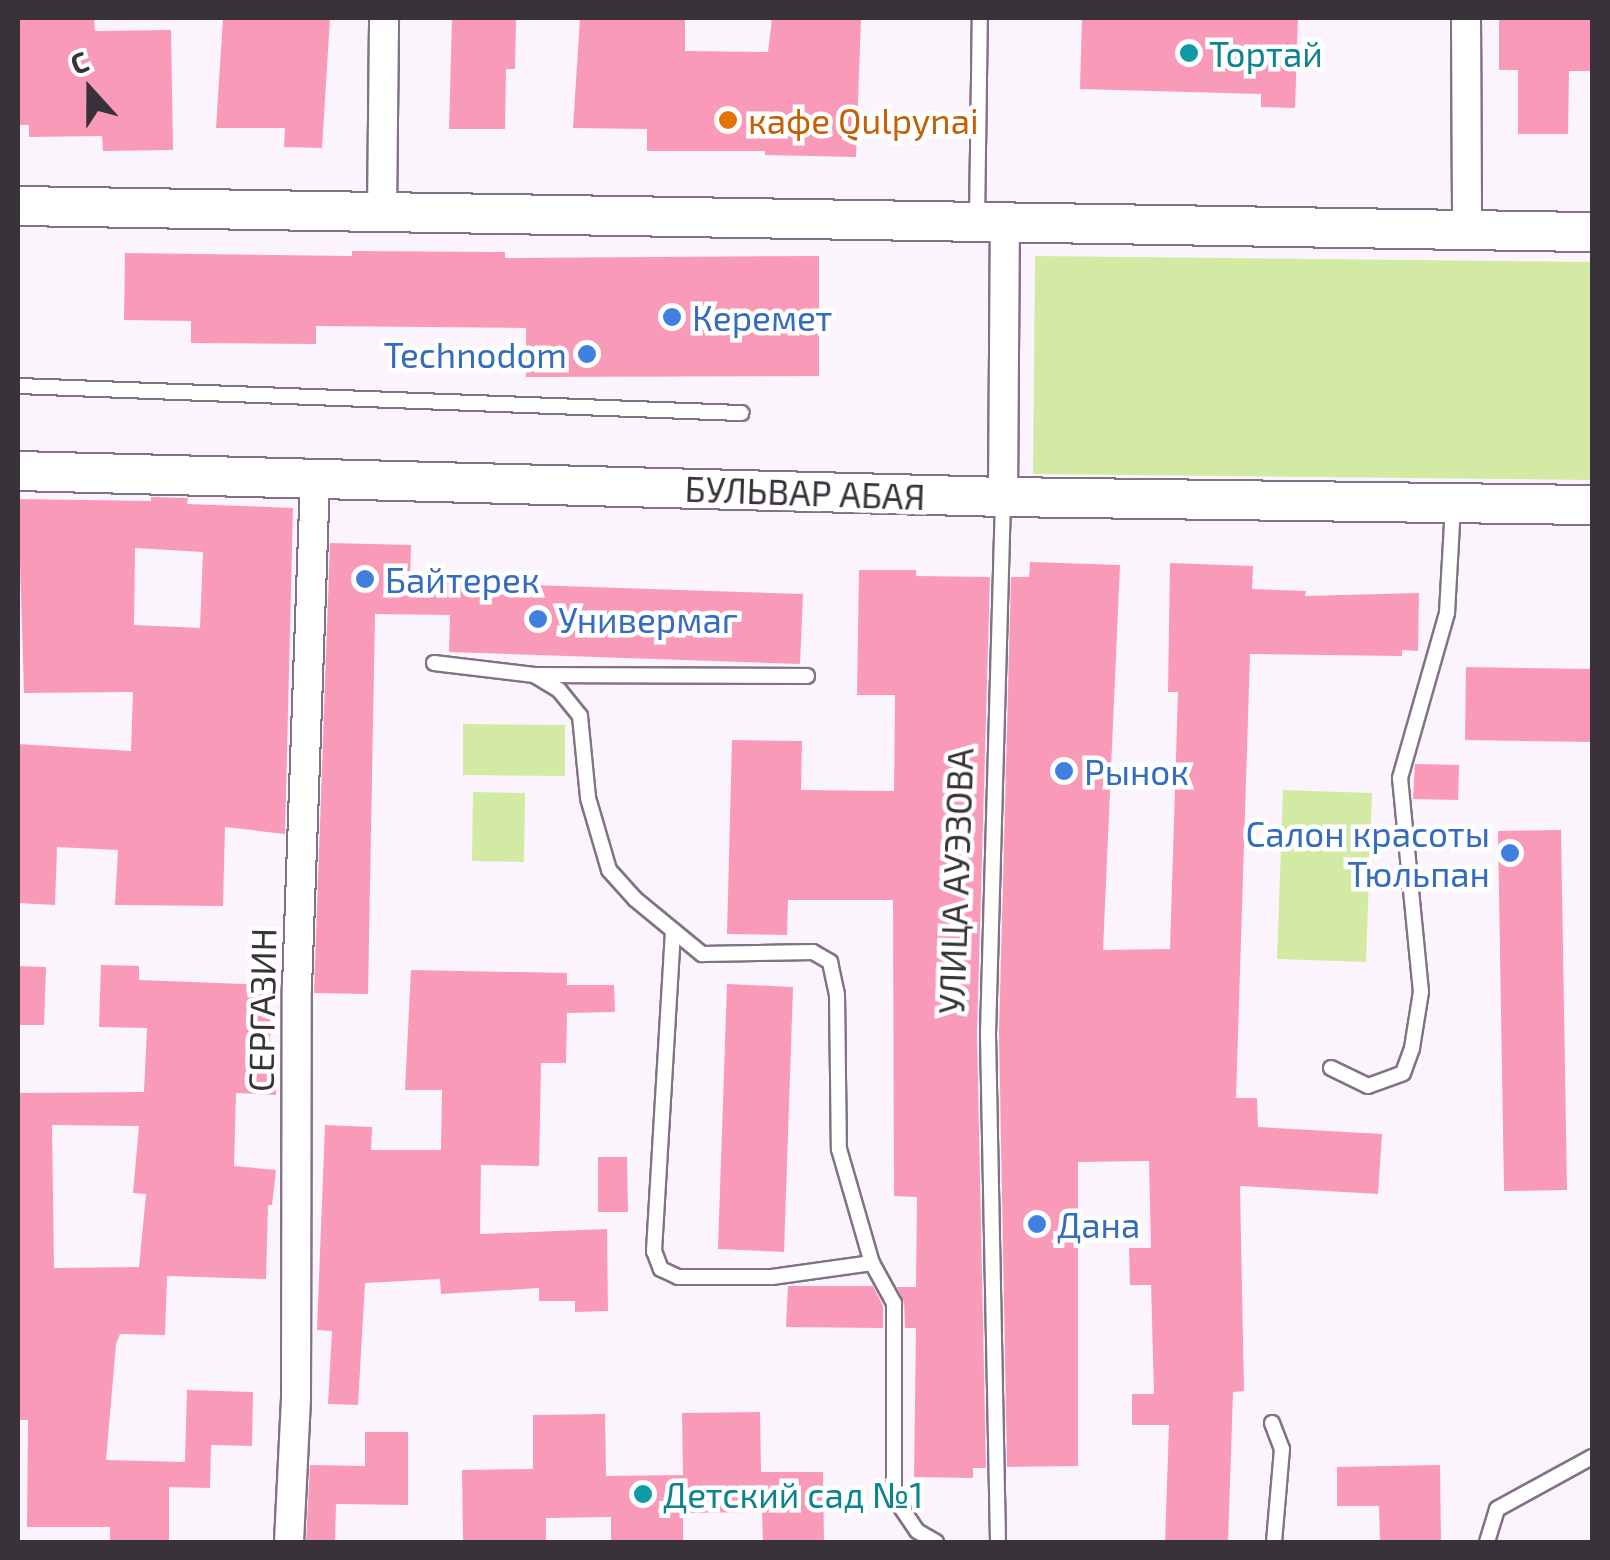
<!DOCTYPE html>
<meta charset="utf-8">
<style>
body{margin:0}
#map{position:relative;width:1610px;height:1560px;overflow:hidden;background:#fbf4fd;font-family:"Exo 2",sans-serif}
div>[style]{position:absolute}
[style*='--x']{left:calc(var(--x)*1px);top:calc(var(--y)*1px);width:calc(var(--w)*1px);rotate:calc(var(--a)*1deg)}
.green>*{inset:0;background:#d3eaa4}
.building>*{inset:0;background:#fa9ab9}
.roads{filter:drop-shadow(2px 0 #827287) drop-shadow(-2px 0 #827287) drop-shadow(0 2px #827287) drop-shadow(0 -2px #827287)}
.lane>*{height:14px;margin:-7px;padding:0 7px;transform-origin:7px;border-radius:7px;background:#fff}
.street>*{height:28px;margin:-14px;padding:0 14px;transform-origin:14px;border-radius:14px;background:#fff}
.secondary>*{height:38px;margin:-19px;padding:0 19px;transform-origin:19px;border-radius:19px;background:#fff}
.dots>*{width:28px;height:28px;translate:-50% -50%;box-sizing:border-box;border:5px solid #fff;border-radius:50%}
span{translate:-50% -50%;white-space:nowrap;text-align:center;line-height:1.15;-webkit-text-stroke:9px #fff;paint-order:stroke}
.culture-label{font-size:35px;color:#0d838f}
.left{translate:0 -50%;text-align:left}
.food-label{font-size:35px;color:#c56008}
.shop-label{font-size:35px;color:#366cbe}
.right{translate:-100% -50%;text-align:right}
.street-label{font-size:35px;color:#39323b}
.frame{position:absolute;inset:0;border:20px solid #39323b;pointer-events:none}
.north{position:absolute;left:40px;top:40px;width:100px;height:100px;-webkit-text-stroke:8px #fff;paint-order:stroke;rotate:339deg;font-size:28px;font-weight:700;line-height:40px;text-align:center;color:#39323b}
.north::after{content:'';display:block;margin:auto;width:35px;height:45px;background:#39323b;clip-path:polygon(50% 0,100% 100%,50% 72%,0 100%)}
</style>
<div id="map">
<div class="green">
<i style="clip-path:polygon(1035px 256px,1592px 262px,1592px 480px,1033px 474px)"></i>
<i style="clip-path:polygon(463px 724px,565px 725px,565px 776px,463px 775px)"></i>
<i style="clip-path:polygon(1283px 790px,1372px 793px,1366px 962px,1277px 959px)"></i>
<i style="clip-path:polygon(473px 792px,525px 793px,524px 862px,472px 861px)"></i>
</div>
<div class="building">
<i style="clip-path:polygon(18px 18px,94px 18px,95px 31px,171px 30px,173px 150px,103px 151px,102px 136px,29px 137px,29px 125px,18px 125px)"></i>
<i style="clip-path:polygon(223px 18px,330px 18px,322px 148px,284px 147px,285px 128px,216px 128px)"></i>
<i style="clip-path:polygon(452px 18px,516px 18px,515px 69px,506px 69px,505px 129px,449px 129px)"></i>
<i style="clip-path:polygon(580px 18px,685px 18px,685px 51px,768px 52px,772px 18px,861px 18px,856px 157px,765px 155px,765px 151px,647px 151px,647px 129px,573px 128px)"></i>
<i style="clip-path:polygon(1082px 18px,1298px 18px,1295px 108px,1261px 107px,1261px 94px,1080px 89px)"></i>
<i style="clip-path:polygon(1499px 18px,1592px 18px,1592px 71px,1569px 71px,1568px 134px,1518px 134px,1518px 70px,1499px 70px)"></i>
<i style="clip-path:polygon(352px 251px,505px 252px,505px 258px,819px 256px,819px 376px,526px 377px,526px 328px,316px 326px,316px 344px,191px 343px,191px 321px,124px 320px,125px 253px,352px 256px)"></i>
<i style="clip-path:polygon(evenodd,151px 497px,188px 498px,187px 504px,293px 508px,285px 834px,225px 827px,223px 906px,115px 905px,118px 850px,57px 847px,55px 905px,18px 903px,18px 744px,131px 751px,133px 692px,24px 693px,18px 499px,151px 501px,151px 497px,135px 548px,203px 552px,200px 628px,134px 625px,135px 548px)"></i>
<i style="clip-path:polygon(330px 543px,411px 545px,410px 581px,803px 594px,800px 664px,449px 652px,450px 615px,375px 614px,368px 994px,314px 993px)"></i>
<i style="clip-path:polygon(1030px 562px,1120px 565px,1103px 950px,1170px 949px,1178px 692px,1168px 692px,1170px 563px,1253px 566px,1252px 589px,1306px 591px,1305px 596px,1419px 593px,1418px 651px,1402px 650px,1402px 656px,1250px 654px,1236px 1098px,1257px 1098px,1258px 1127px,1382px 1134px,1378px 1194px,1240px 1186px,1244px 1391px,1233px 1392px,1228px 1542px,1165px 1542px,1169px 1425px,1132px 1425px,1132px 1394px,1154px 1394px,1151px 1285px,1130px 1285px,1129px 1248px,1151px 1248px,1149px 1161px,1078px 1162px,1078px 1466px,1007px 1467px,999px 1033px,1011px 577px,1029px 577px)"></i>
<i style="clip-path:polygon(859px 570px,916px 570px,916px 576px,990px 577px,977px 1033px,986px 1468px,973px 1468px,973px 1478px,914px 1477px,916px 1328px,905px 1328px,904px 1302px,897px 1287px,916px 1287px,917px 1197px,894px 1196px,893px 900px,788px 900px,787px 935px,727px 934px,732px 740px,802px 741px,801px 790px,894px 791px,895px 695px,857px 695px)"></i>
<i style="clip-path:polygon(1466px 667px,1592px 669px,1592px 742px,1465px 740px)"></i>
<i style="clip-path:polygon(1415px 764px,1459px 765px,1458px 800px,1413px 799px)"></i>
<i style="clip-path:polygon(1561px 830px,1567px 1190px,1504px 1191px,1498px 831px)"></i>
<i style="clip-path:polygon(evenodd,101px 965px,139px 966px,139px 980px,272px 985px,269px 1068px,277px 1069px,276px 1095px,236px 1093px,234px 1166px,276px 1170px,272px 1205px,268px 1205px,266px 1279px,167px 1276px,165px 1335px,120px 1334px,116px 1344px,106px 1460px,185px 1462px,187px 1390px,253px 1392px,252px 1446px,211px 1445px,210px 1488px,169px 1487px,169px 1542px,110px 1542px,110px 1527px,27px 1527px,28px 1420px,18px 1420px,18px 1093px,144px 1092px,147px 1028px,99px 1027px,101px 965px,52px 1125px,139px 1126px,133px 1193px,146px 1194px,139px 1267px,54px 1268px,52px 1125px)"></i>
<i style="clip-path:polygon(18px 966px,46px 967px,44px 1025px,18px 1025px)"></i>
<i style="clip-path:polygon(411px 970px,567px 973px,567px 985px,614px 985px,615px 1012px,567px 1013px,566px 1063px,541px 1063px,539px 1166px,481px 1165px,480px 1234px,607px 1229px,608px 1311px,575px 1312px,575px 1301px,539px 1301px,539px 1288px,441px 1294px,440px 1279px,365px 1283px,358px 1405px,328px 1404px,332px 1331px,317px 1330px,325px 1125px,372px 1127px,371px 1150px,441px 1150px,442px 1090px,405px 1090px)"></i>
<i style="clip-path:polygon(727px 984px,793px 987px,784px 1252px,718px 1249px)"></i>
<i style="clip-path:polygon(598px 1157px,627px 1157px,628px 1212px,598px 1212px)"></i>
<i style="clip-path:polygon(788px 1286px,873px 1286px,883px 1306px,883px 1328px,786px 1327px)"></i>
<i style="clip-path:polygon(760px 1412px,761px 1472px,823px 1472px,824px 1542px,763px 1542px,762px 1512px,683px 1513px,683px 1542px,611px 1542px,611px 1517px,546px 1518px,546px 1542px,463px 1542px,462px 1470px,533px 1469px,533px 1415px,605px 1414px,606px 1476px,683px 1475px,682px 1413px)"></i>
<i style="clip-path:polygon(365px 1432px,408px 1432px,408px 1505px,336px 1504px,335px 1542px,306px 1542px,310px 1465px,365px 1466px)"></i>
<i style="clip-path:polygon(1440px 1465px,1441px 1542px,1380px 1542px,1379px 1506px,1337px 1506px,1337px 1467px)"></i>
</div>
<div class="roads">
<div class="lane">
<i style="--x:977;--y:221;--w:203;--a:-89.2"></i>
<i style="--x:18;--y:386;--w:724;--a:2.14"></i>
<i style="--x:434;--y:663;--w:101;--a:6.8"></i>
<i style="--x:534;--y:675;--w:29;--a:31"></i>
<i style="--x:559;--y:690;--w:33;--a:51"></i>
<i style="--x:580;--y:716;--w:82;--a:84.4"></i>
<i style="--x:588;--y:798;--w:75;--a:73.7"></i>
<i style="--x:609;--y:870;--w:39;--a:48"></i>
<i style="--x:635;--y:899;--w:87;--a:39.4"></i>
<i style="--x:702;--y:954;--w:111;--a:-1"></i>
<i style="--x:813;--y:952;--w:20;--a:30"></i>
<i style="--x:830;--y:962;--w:33;--a:78"></i>
<i style="--x:837;--y:994;--w:155;--a:89.3"></i>
<i style="--x:839;--y:1149;--w:119;--a:73.9"></i>
<i style="--x:872;--y:1263;--w:46;--a:61.2"></i>
<i style="--x:894;--y:1303;--w:194;--a:90"></i>
<i style="--x:894;--y:1497;--w:41;--a:55.9"></i>
<i style="--x:917;--y:1531;--w:22;--a:30"></i>
<i style="--x:535;--y:675;--w:272;--a:0.2"></i>
<i style="--x:673;--y:931;--w:321;--a:93.4"></i>
<i style="--x:654;--y:1251;--w:19;--a:69"></i>
<i style="--x:661;--y:1269;--w:19;--a:25"></i>
<i style="--x:678;--y:1277;--w:94;--a:0"></i>
<i style="--x:772;--y:1277;--w:101;--a:-8"></i>
<i style="--x:1331;--y:1068;--w:41;--a:25.9"></i>
<i style="--x:1368;--y:1086;--w:37;--a:-20"></i>
<i style="--x:1403;--y:1073;--w:27;--a:-70"></i>
<i style="--x:1412;--y:1048;--w:57;--a:-80.9"></i>
<i style="--x:1421;--y:992;--w:215;--a:-95.6"></i>
<i style="--x:1400;--y:778;--w:172;--a:-74.1"></i>
<i style="--x:1447;--y:613;--w:109;--a:-86.8"></i>
<i style="--x:1272;--y:1423;--w:28;--a:69"></i>
<i style="--x:1282;--y:1449;--w:93;--a:94.9"></i>
<i style="--x:998;--y:1542;--w:509;--a:-91.13"></i>
<i style="--x:988;--y:1033;--w:534;--a:-88.39"></i>
<i style="--x:1487;--y:1542;--w:34;--a:-73"></i>
<i style="--x:1497;--y:1509;--w:108;--a:-28.7"></i>
</div>
<div class="street">
<i style="--x:1466;--y:18;--w:213;--a:89.7"></i>
<i style="--x:382;--y:215;--w:197;--a:-89.4"></i>
<i style="--x:1003;--y:497;--w:275;--a:-89.6"></i>
<i style="--x:289;--y:1542;--w:145;--a:-87.2"></i>
<i style="--x:296;--y:1397;--w:410;--a:-89.9"></i>
<i style="--x:297;--y:987;--w:509;--a:-87.97"></i>
</div>
<div class="secondary">
<i style="--x:18;--y:206;--w:1574;--a:0.95"></i>
<i style="--x:18;--y:471;--w:985;--a:1.51"></i>
<i style="--x:1003;--y:497;--w:589;--a:0.78"></i>
</div>
</div>
<div class="dots">
<i style="left:1189px;top:53px;background:#0f9aa8"></i>
<i style="left:728px;top:120px;background:#e8710a"></i>
<i style="left:672px;top:317px;background:#3f7fe0"></i>
<i style="left:587px;top:354px;background:#3f7fe0"></i>
<i style="left:365px;top:579px;background:#3f7fe0"></i>
<i style="left:538px;top:619px;background:#3f7fe0"></i>
<i style="left:1064px;top:771px;background:#3f7fe0"></i>
<i style="left:1510px;top:853px;background:#3f7fe0"></i>
<i style="left:1037px;top:1224px;background:#3f7fe0"></i>
<i style="left:643px;top:1494px;background:#0f9aa8"></i>
</div>
<div class="culture-label">
<span class="left" style="left:1209px;top:53px">Тортай</span>
<span class="left" style="left:663px;top:1494px">Детский сад №1</span>
</div>
<div class="food-label">
<span class="left" style="left:748px;top:120px">кафе Qulpynai</span>
</div>
<div class="shop-label">
<span class="left" style="left:692px;top:317px">Керемет</span>
<span class="right" style="left:567px;top:354px">Technodom</span>
<span class="left" style="left:385px;top:579px">Байтерек</span>
<span class="left" style="left:558px;top:619px">Универмаг</span>
<span class="left" style="left:1084px;top:771px">Рынок</span>
<span class="right" style="left:1490px;top:853px">Салон красоты<br>Тюльпан</span>
<span class="left" style="left:1057px;top:1224px">Дана</span>
</div>
<div class="street-label">
<span style="left:805px;top:492px;rotate:2deg">БУЛЬВАР АБАЯ</span>
<span style="left:955px;top:881px;rotate:-88deg">УЛИЦА АУЭЗОВА</span>
<span style="left:261px;top:1010px;rotate:-89deg">СЕРГАЗИН</span>
</div>
<div class="frame"></div>
<div class="north">С</div>
</div>
